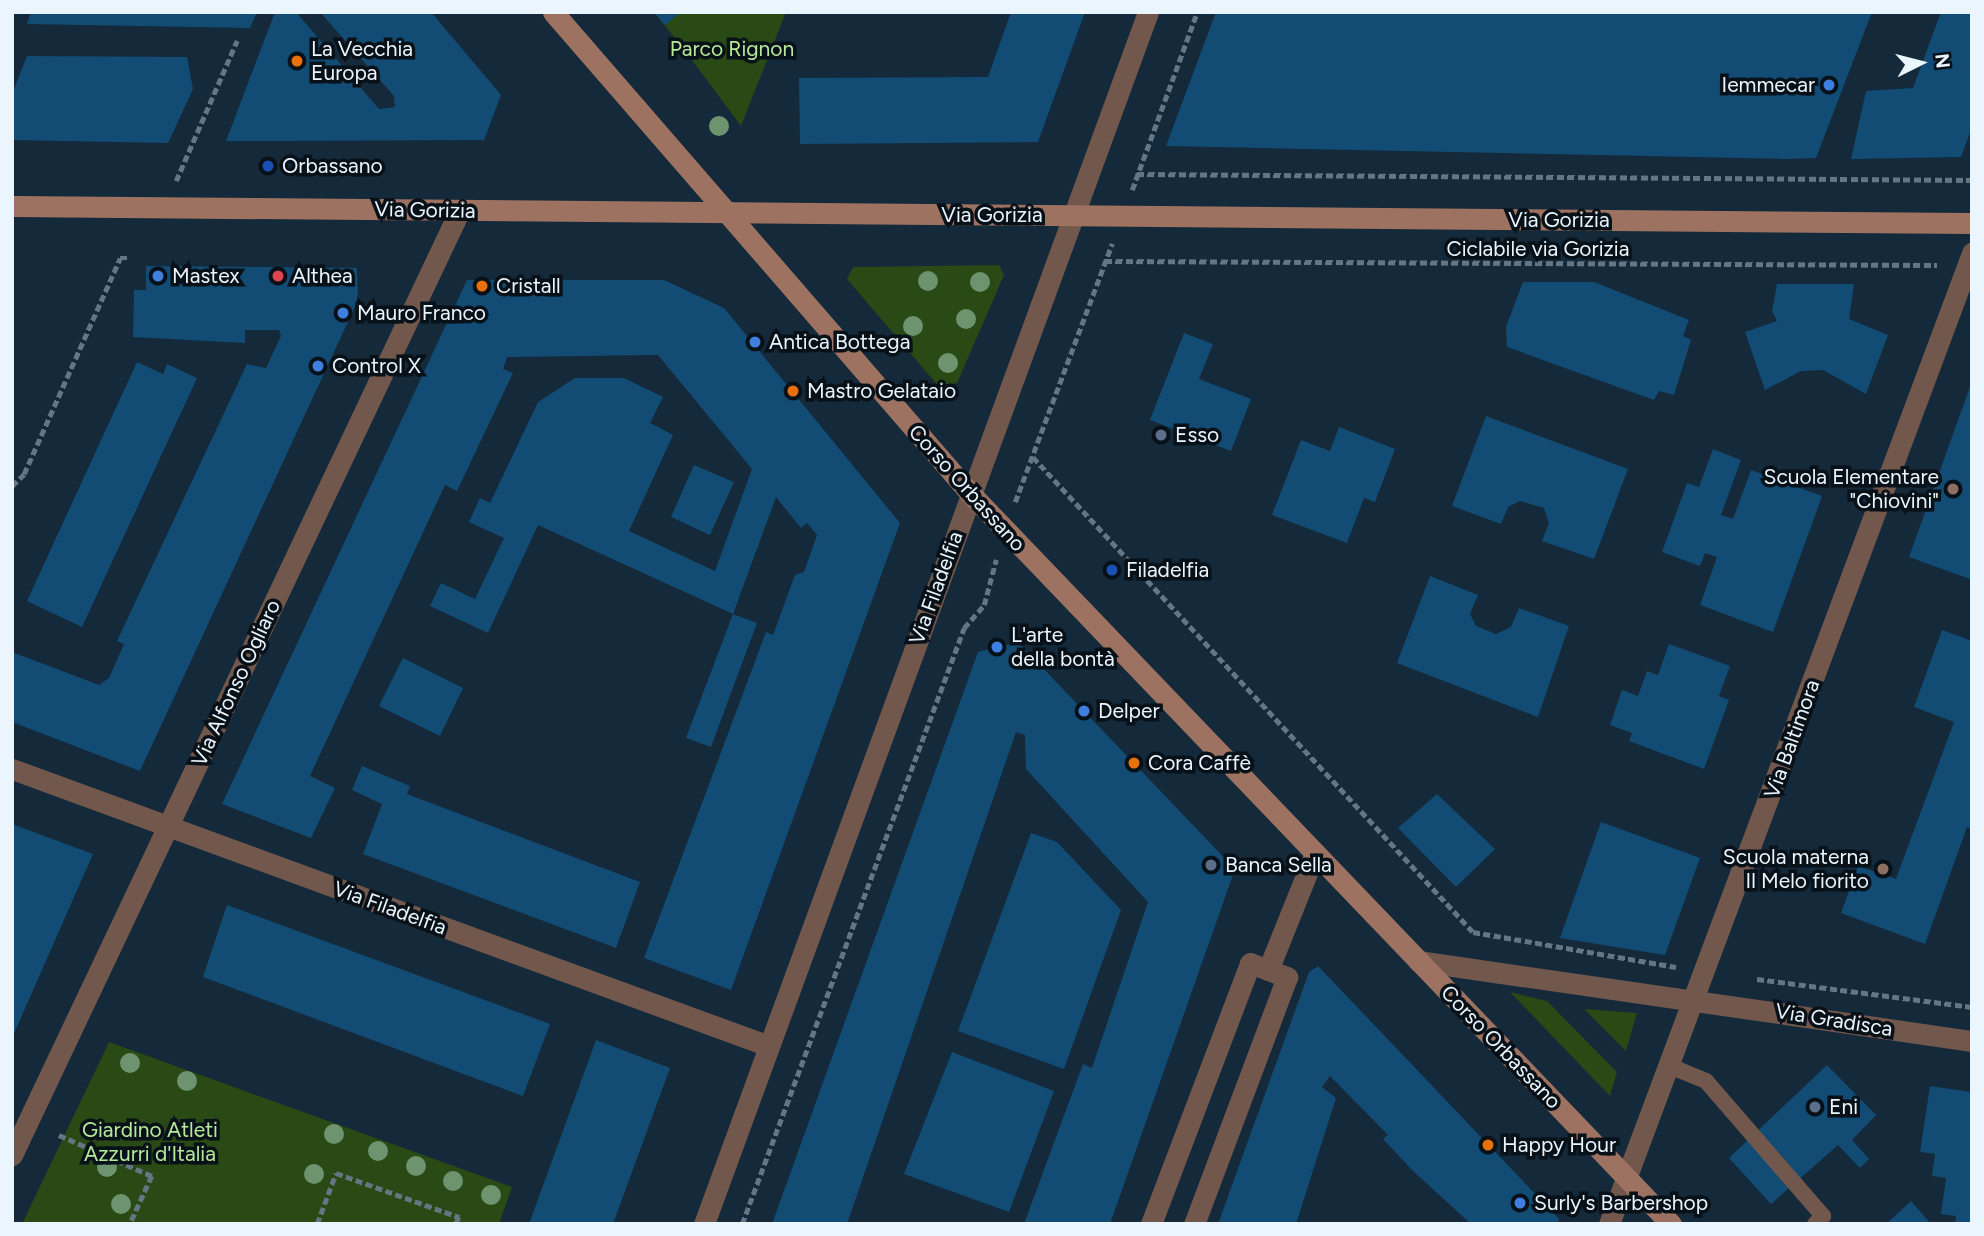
<!DOCTYPE html>
<meta charset="utf-8">
<style>
body{margin:0}
#map{position:relative;width:1984px;height:1236px;overflow:hidden;background:#142939;font-family:Figtree,sans-serif}
div>[style]{position:absolute}
[style*='--x']{left:calc(var(--x)*1px);top:calc(var(--y)*1px);width:calc(var(--w)*1px);rotate:calc(var(--a)*1deg)}
.green>*{inset:0;background:#294915}
.building>*{inset:0;background:#124c74}
.path>*{height:4.5px;margin-top:-2.25px;transform-origin:0;background:repeating-linear-gradient(90deg,#647583 0 7px,transparent 0 10.5px)}
.lane>*{height:16px;margin:-8px;padding:0 8px;transform-origin:8px;border-radius:8px;background:#72574d}
.street>*{height:21px;margin:-10.5px;padding:0 10.5px;transform-origin:10.5px;border-radius:10.5px;background:#72574d}
.secondary>*{height:21px;margin:-10.5px;padding:0 10.5px;transform-origin:10.5px;border-radius:10.5px;background:#9d7261}
.trees>*{width:20px;height:20px;margin:-10px;border-radius:50%;background:#6d936f}
.dots>*{width:19px;height:19px;translate:-50% -50%;box-sizing:border-box;border:4px solid #081018;border-radius:50%}
span{translate:-50% -50%;white-space:nowrap;text-align:center;line-height:1.15;-webkit-text-stroke:7px #081018;paint-order:stroke}
.poi-label{font-size:21px;color:#ebf5fe}
.left{translate:0 -50%;text-align:left}
.right{translate:-100% -50%;text-align:right}
.park-label{font-size:21px;color:#b6ea9b}
.street-label{font-size:21px;color:#ebf5fe}
.frame{position:absolute;inset:0;border:14px solid #ebf5fe;pointer-events:none}
.north{position:absolute;left:1886px;top:28px;width:70px;height:70px;-webkit-text-stroke:5px #081018;paint-order:stroke;rotate:84deg;font-size:19px;font-weight:700;line-height:28px;text-align:center;color:#ebf5fe}
.north::after{content:'';display:block;margin:auto;width:24px;height:32px;background:#ebf5fe;clip-path:polygon(50% 0,100% 100%,50% 72%,0 100%)}
</style>
<div id="map">
<div class="green">
<i style="clip-path:polygon(654px 12px,786px 12px,741px 126px,686px 52px)"></i>
<i style="clip-path:polygon(999px 265px,1004px 275px,957px 383px,939px 387px,847px 279px,853px 267px)"></i>
<i style="clip-path:polygon(1510px 992px,1547px 1001px,1617px 1072px,1610px 1096px)"></i>
<i style="clip-path:polygon(1584px 1009px,1637px 1013px,1626px 1051px)"></i>
<i style="clip-path:polygon(109px 1042px,512px 1187px,499px 1224px,22px 1224px)"></i>
</div>
<div class="building">
<i style="clip-path:polygon(31px 12px,257px 12px,250px 28px,27px 24px)"></i>
<i style="clip-path:polygon(275px 12px,296px 12px,379px 109px,395px 107px,394px 96px,320px 12px,431px 12px,501px 95px,484px 140px,226px 141px)"></i>
<i style="clip-path:polygon(654px 12px,681px 12px,665px 25px)"></i>
<i style="clip-path:polygon(1011px 12px,1085px 12px,1038px 142px,800px 144px,799px 78px,988px 77px)"></i>
<i style="clip-path:polygon(1216px 12px,1872px 12px,1816px 158px,1787px 159px,1166px 146px)"></i>
<i style="clip-path:polygon(1941px 12px,1972px 12px,1972px 127px,1961px 157px,1851px 159px,1866px 91px,1913px 88px)"></i>
<i style="clip-path:polygon(27px 56px,187px 57px,193px 89px,168px 143px,12px 140px,12px 94px)"></i>
<i style="clip-path:polygon(146px 266px,357px 268px,358px 300px,140px 771px,12px 722px,12px 652px,99px 685px,109px 678px,124px 644px,117px 641px,247px 364px,266px 368px,281px 336px,279px 330px,245px 330px,245px 343px,133px 337px,134px 290px,146px 290px)"></i>
<i style="clip-path:polygon(467px 280px,664px 280px,724px 308px,900px 523px,731px 990px,644px 958px,766px 632px,773px 635px,795px 575px,804px 572px,817px 535px,807px 523px,801px 528px,776px 497px,733px 614px,757px 623px,711px 747px,686px 738px,733px 614px,538px 525px,488px 633px,430px 606px,441px 583px,475px 599px,504px 538px,469px 522px,480px 498px,490px 503px,538px 402px,575px 378px,624px 378px,663px 397px,650px 423px,673px 435px,629px 531px,715px 571px,752px 469px,658px 355px,507px 357px,503px 369px,513px 373px,457px 491px,445px 485px,310px 776px,335px 788px,311px 838px,222px 804px)"></i>
<i style="clip-path:polygon(1523px 282px,1594px 282px,1689px 320px,1683px 336px,1691px 340px,1674px 395px,1659px 391px,1654px 400px,1507px 347px,1506px 327px)"></i>
<i style="clip-path:polygon(1777px 284px,1854px 284px,1849px 319px,1888px 335px,1866px 394px,1823px 370px,1801px 371px,1765px 390px,1745px 332px,1777px 321px,1772px 311px)"></i>
<i style="clip-path:polygon(1184px 333px,1213px 344px,1199px 379px,1251px 399px,1231px 451px,1150px 420px)"></i>
<i style="clip-path:polygon(137px 362px,163px 374px,167px 364px,197px 378px,82px 627px,27px 601px)"></i>
<i style="clip-path:polygon(1971px 384px,1972px 575px,1970px 579px,1909px 557px)"></i>
<i style="clip-path:polygon(1486px 416px,1628px 469px,1594px 559px,1542px 541px,1549px 523px,1544px 508px,1520px 501px,1508px 507px,1501px 524px,1452px 506px)"></i>
<i style="clip-path:polygon(1339px 427px,1395px 449px,1375px 502px,1364px 498px,1347px 543px,1272px 515px,1301px 440px,1330px 451px)"></i>
<i style="clip-path:polygon(1713px 449px,1741px 460px,1721px 515px,1733px 519px,1751px 470px,1822px 496px,1773px 632px,1700px 605px,1717px 557px,1705px 553px,1700px 566px,1662px 552px,1687px 483px,1699px 487px)"></i>
<i style="clip-path:polygon(694px 465px,734px 482px,710px 535px,671px 517px)"></i>
<i style="clip-path:polygon(1430px 576px,1478px 595px,1470px 614px,1476px 626px,1496px 634px,1511px 627px,1519px 608px,1569px 626px,1538px 717px,1397px 663px)"></i>
<i style="clip-path:polygon(1942px 630px,1972px 641px,1972px 829px,1967px 827px,1925px 944px,1841px 913px,1858px 866px,1896px 879px,1954px 722px,1914px 707px)"></i>
<i style="clip-path:polygon(1018px 642px,1235px 869px,1110px 1224px,1024px 1224px,1083px 1064px,1092px 1068px,1148px 902px,1026px 769px,1025px 735px,1016px 732px,847px 1224px,772px 1224px,978px 652px)"></i>
<i style="clip-path:polygon(1669px 644px,1730px 666px,1719px 696px,1729px 700px,1704px 769px,1629px 741px,1632px 733px,1610px 725px,1622px 690px,1638px 696px,1647px 671px,1658px 675px)"></i>
<i style="clip-path:polygon(403px 658px,463px 688px,440px 736px,379px 706px)"></i>
<i style="clip-path:polygon(362px 766px,410px 786px,407px 794px,640px 882px,616px 948px,363px 854px,382px 804px,352px 790px)"></i>
<i style="clip-path:polygon(1437px 794px,1495px 849px,1456px 887px,1398px 828px)"></i>
<i style="clip-path:polygon(1601px 822px,1700px 858px,1665px 955px,1560px 938px)"></i>
<i style="clip-path:polygon(12px 824px,93px 854px,12px 1038px)"></i>
<i style="clip-path:polygon(1031px 833px,1057px 842px,1121px 910px,1064px 1069px,958px 1031px)"></i>
<i style="clip-path:polygon(227px 905px,550px 1024px,523px 1096px,203px 977px)"></i>
<i style="clip-path:polygon(1318px 966px,1559px 1219px,1558px 1224px,1471px 1224px,1412px 1170px,1383px 1139px,1388px 1135px,1330px 1076px,1322px 1087px,1336px 1098px,1296px 1224px,1218px 1224px,1309px 972px)"></i>
<i style="clip-path:polygon(596px 1040px,670px 1068px,613px 1224px,529px 1224px)"></i>
<i style="clip-path:polygon(952px 1052px,1054px 1091px,1009px 1212px,904px 1174px)"></i>
<i style="clip-path:polygon(1827px 1065px,1876px 1115px,1852px 1140px,1869px 1159px,1860px 1168px,1838px 1145px,1771px 1204px,1729px 1158px)"></i>
<i style="clip-path:polygon(1930px 1086px,1972px 1092px,1972px 1224px,1955px 1224px,1956px 1216px,1941px 1214px,1946px 1178px,1932px 1176px,1935px 1154px,1920px 1152px)"></i>
<i style="clip-path:polygon(1911px 1201px,1931px 1224px,1886px 1224px)"></i>
</div>
<div class="path">
<i style="--x:1137;--y:174;--w:835;--a:0.41"></i>
<i style="--x:176;--y:181;--w:153;--a:-66.5"></i>
<i style="--x:1132;--y:190;--w:189;--a:-69.9"></i>
<i style="--x:1105;--y:261;--w:832;--a:0.28"></i>
<i style="--x:1033;--y:457;--w:647;--a:47.19"></i>
<i style="--x:1473;--y:932;--w:206;--a:9.8"></i>
<i style="--x:12;--y:486;--w:17;--a:-45"></i>
<i style="--x:24;--y:474;--w:236;--a:-66"></i>
<i style="--x:120;--y:258;--w:11;--a:0"></i>
<i style="--x:1015;--y:502;--w:276;--a:-69.4"></i>
<i style="--x:1757;--y:979;--w:217;--a:7.4"></i>
<i style="--x:59;--y:1135;--w:102;--a:23.8"></i>
<i style="--x:152;--y:1176;--w:53;--a:114.6"></i>
<i style="--x:317;--y:1224;--w:54;--a:-69.6"></i>
<i style="--x:336;--y:1173;--w:131;--a:19.7"></i>
<i style="--x:459;--y:1217;--w:8;--a:113"></i>
<i style="--x:742;--y:1224;--w:636;--a:-69.57"></i>
<i style="--x:964;--y:628;--w:30;--a:-49"></i>
<i style="--x:984;--y:605;--w:47;--a:-75.1"></i>
</div>
<div class="lane">
<i style="--x:1667;--y:1065;--w:42;--a:22.3"></i>
<i style="--x:1706;--y:1081;--w:179;--a:49.1"></i>
<i style="--x:1823;--y:1216;--w:11;--a:135"></i>
</div>
<div class="street">
<i style="--x:12;--y:769;--w:806;--a:20.1"></i>
<i style="--x:1418;--y:961;--w:560;--a:8.22"></i>
<i style="--x:1268;--y:970;--w:126;--a:-68.1"></i>
<i style="--x:12;--y:1155;--w:1046;--a:-64.64"></i>
<i style="--x:704;--y:1224;--w:1291;--a:-69.88"></i>
<i style="--x:1151;--y:1224;--w:279;--a:-69.2"></i>
<i style="--x:1250;--y:963;--w:40;--a:21"></i>
<i style="--x:1287;--y:977;--w:264;--a:110.6"></i>
<i style="--x:1609;--y:1224;--w:1037;--a:-69.5"></i>
</div>
<div class="secondary">
<i style="--x:553;--y:12;--w:637;--a:49.08"></i>
<i style="--x:970;--y:493;--w:1013;--a:46.2"></i>
<i style="--x:12;--y:206;--w:1960;--a:0.5"></i>
</div>
<div class="trees">
<i style="left:719px;top:126px"></i>
<i style="left:928px;top:281px"></i>
<i style="left:980px;top:282px"></i>
<i style="left:966px;top:319px"></i>
<i style="left:913px;top:326px"></i>
<i style="left:948px;top:363px"></i>
<i style="left:130px;top:1063px"></i>
<i style="left:187px;top:1081px"></i>
<i style="left:334px;top:1134px"></i>
<i style="left:378px;top:1151px"></i>
<i style="left:416px;top:1166px"></i>
<i style="left:107px;top:1167px"></i>
<i style="left:314px;top:1174px"></i>
<i style="left:453px;top:1181px"></i>
<i style="left:491px;top:1195px"></i>
<i style="left:121px;top:1204px"></i>
</div>
<div class="dots">
<i style="left:297px;top:61px;background:#e8710a"></i>
<i style="left:1829px;top:85px;background:#3f7fe0"></i>
<i style="left:268px;top:166px;background:#1a4fb4"></i>
<i style="left:158px;top:276px;background:#3f7fe0"></i>
<i style="left:278px;top:276px;background:#e0444e"></i>
<i style="left:482px;top:286px;background:#e8710a"></i>
<i style="left:343px;top:313px;background:#3f7fe0"></i>
<i style="left:755px;top:342px;background:#3f7fe0"></i>
<i style="left:318px;top:366px;background:#3f7fe0"></i>
<i style="left:793px;top:391px;background:#e8710a"></i>
<i style="left:1161px;top:435px;background:#5c6f8a"></i>
<i style="left:1953px;top:489px;background:#8d6e63"></i>
<i style="left:1112px;top:570px;background:#1a4fb4"></i>
<i style="left:997px;top:647px;background:#3f7fe0"></i>
<i style="left:1084px;top:711px;background:#3f7fe0"></i>
<i style="left:1134px;top:763px;background:#e8710a"></i>
<i style="left:1211px;top:865px;background:#5c6f8a"></i>
<i style="left:1883px;top:869px;background:#8d6e63"></i>
<i style="left:1815px;top:1107px;background:#5c6f8a"></i>
<i style="left:1488px;top:1145px;background:#e8710a"></i>
<i style="left:1520px;top:1203px;background:#3f7fe0"></i>
</div>
<div class="poi-label">
<span class="left" style="left:311px;top:61px">La Vecchia<br>Europa</span>
<span class="right" style="left:1815px;top:85px">Iemmecar</span>
<span class="left" style="left:282px;top:166px">Orbassano</span>
<span class="left" style="left:172px;top:276px">Mastex</span>
<span class="left" style="left:292px;top:276px">Althea</span>
<span class="left" style="left:496px;top:286px">Cristall</span>
<span class="left" style="left:357px;top:313px">Mauro Franco</span>
<span class="left" style="left:769px;top:342px">Antica Bottega</span>
<span class="left" style="left:332px;top:366px">Control X</span>
<span class="left" style="left:807px;top:391px">Mastro Gelataio</span>
<span class="left" style="left:1175px;top:435px">Esso</span>
<span class="right" style="left:1939px;top:489px">Scuola Elementare<br>"Chiovini"</span>
<span class="left" style="left:1126px;top:570px">Filadelfia</span>
<span class="left" style="left:1011px;top:647px">L'arte<br>della bontà</span>
<span class="left" style="left:1098px;top:711px">Delper</span>
<span class="left" style="left:1148px;top:763px">Cora Caffè</span>
<span class="right" style="left:1869px;top:869px">Scuola materna<br>Il Melo fiorito</span>
<span class="left" style="left:1225px;top:865px">Banca Sella</span>
<span class="left" style="left:1829px;top:1107px">Eni</span>
<span class="left" style="left:1502px;top:1145px">Happy Hour</span>
<span class="left" style="left:1534px;top:1203px">Surly's Barbershop</span>
</div>
<div class="park-label">
<span style="left:732px;top:49px">Parco Rignon</span>
<span style="left:150px;top:1142px">Giardino Atleti<br>Azzurri d'Italia</span>
</div>
<div class="street-label">
<span style="left:425px;top:210px;rotate:1deg">Via Gorizia</span>
<span style="left:992px;top:215px">Via Gorizia</span>
<span style="left:1559px;top:220px">Via Gorizia</span>
<span style="left:1538px;top:249px">Ciclabile via Gorizia</span>
<span style="left:967px;top:488px;rotate:48deg">Corso Orbassano</span>
<span style="left:936px;top:588px;rotate:-70deg">Via Filadelfia</span>
<span style="left:236px;top:683px;rotate:-65deg">Via Alfonso Ogliaro</span>
<span style="left:1792px;top:739px;rotate:-70deg">Via Baltimora</span>
<span style="left:390px;top:908px;rotate:20deg">Via Filadelfia</span>
<span style="left:1834px;top:1020px;rotate:9deg">Via Gradisca</span>
<span style="left:1501px;top:1047px;rotate:46deg">Corso Orbassano</span>
</div>
<div class="frame"></div>
<div class="north">N</div>
</div>
